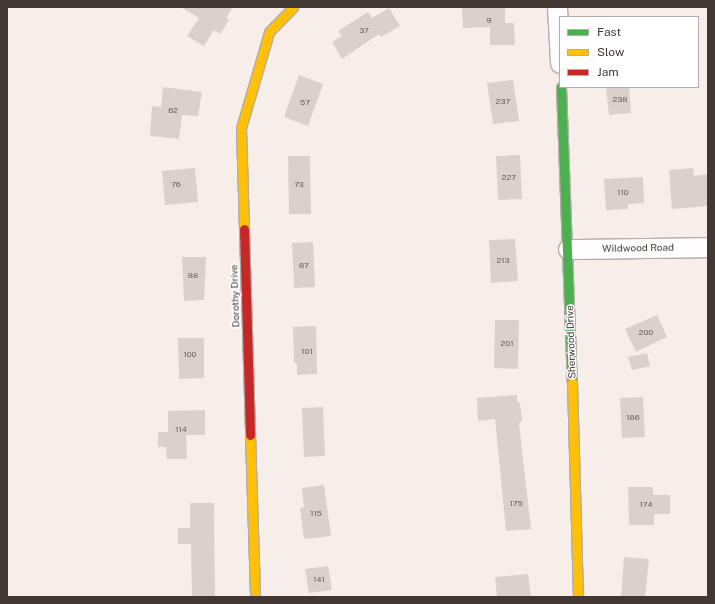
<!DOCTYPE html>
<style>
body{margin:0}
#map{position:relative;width:715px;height:604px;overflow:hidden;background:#f7eeea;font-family:"Public Sans",sans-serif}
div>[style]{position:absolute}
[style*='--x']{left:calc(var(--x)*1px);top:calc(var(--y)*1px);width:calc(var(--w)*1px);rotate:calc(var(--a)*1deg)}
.building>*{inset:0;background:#dbd0cb}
.roads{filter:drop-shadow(1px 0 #b4aca9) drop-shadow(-1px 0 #b4aca9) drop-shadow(0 1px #b4aca9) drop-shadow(0 -1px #b4aca9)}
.street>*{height:19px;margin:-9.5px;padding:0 9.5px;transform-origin:9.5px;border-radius:9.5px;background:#fefcfc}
.fast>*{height:9px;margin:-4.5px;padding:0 4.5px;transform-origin:4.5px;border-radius:4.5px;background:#4caf50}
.slow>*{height:9px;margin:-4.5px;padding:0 4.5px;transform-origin:4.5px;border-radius:4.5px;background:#ffc107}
.jam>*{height:9px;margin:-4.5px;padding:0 4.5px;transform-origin:4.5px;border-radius:4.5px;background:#c62828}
span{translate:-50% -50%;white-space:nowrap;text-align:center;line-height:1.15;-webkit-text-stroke:3px #fff;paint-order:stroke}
.number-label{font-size:8px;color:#685d59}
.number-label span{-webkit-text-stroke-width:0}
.street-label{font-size:10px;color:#423733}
.frame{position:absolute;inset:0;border:8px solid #423733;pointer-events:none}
.legend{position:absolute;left:559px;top:16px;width:140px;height:72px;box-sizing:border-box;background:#fff;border:1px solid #b3afad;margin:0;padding:5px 7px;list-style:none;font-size:12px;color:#423733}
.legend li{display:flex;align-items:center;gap:8px;height:20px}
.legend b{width:20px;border:1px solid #b3afad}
</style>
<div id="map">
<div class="building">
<i style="clip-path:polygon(181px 7px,233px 7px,226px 18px,229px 20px,220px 34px,214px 30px,204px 46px,187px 36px,199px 18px)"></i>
<i style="clip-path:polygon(462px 7px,505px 7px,505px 23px,514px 23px,515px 45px,490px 45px,490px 27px,463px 28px)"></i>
<i style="clip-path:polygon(389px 8px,400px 26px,381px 37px,379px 34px,342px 59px,332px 42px,342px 36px,338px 31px,368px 12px,372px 18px)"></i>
<i style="clip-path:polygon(299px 75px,323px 84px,308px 126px,284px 117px)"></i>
<i style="clip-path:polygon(513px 80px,519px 121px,493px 124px,487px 83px)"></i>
<i style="clip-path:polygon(163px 87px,202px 92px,198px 116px,182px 115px,179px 139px,150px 136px,152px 106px,161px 107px)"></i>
<i style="clip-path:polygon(606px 87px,629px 87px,631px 113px,609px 115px)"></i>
<i style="clip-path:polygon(520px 155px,522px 199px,498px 200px,496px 156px)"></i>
<i style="clip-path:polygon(288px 156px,310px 156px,311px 214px,289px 214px)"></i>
<i style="clip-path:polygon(195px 168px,198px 202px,165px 205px,162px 171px)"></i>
<i style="clip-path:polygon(693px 168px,694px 176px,708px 174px,708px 206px,672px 209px,669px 170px)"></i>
<i style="clip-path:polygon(643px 177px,644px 203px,628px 204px,628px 209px,606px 210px,604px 179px)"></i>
<i style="clip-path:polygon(515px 239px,518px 281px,491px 283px,489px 240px)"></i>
<i style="clip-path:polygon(313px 242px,315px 287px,294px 288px,292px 243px)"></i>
<i style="clip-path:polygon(182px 257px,206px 257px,204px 300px,184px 301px)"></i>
<i style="clip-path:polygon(657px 315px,667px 337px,636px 352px,625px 329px)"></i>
<i style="clip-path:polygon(495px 320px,519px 320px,518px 369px,494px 368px)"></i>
<i style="clip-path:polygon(316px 326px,317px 374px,297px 375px,297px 364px,294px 362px,293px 327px)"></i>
<i style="clip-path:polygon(178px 338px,204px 338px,204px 378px,179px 379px)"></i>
<i style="clip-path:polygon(647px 353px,650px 366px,632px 370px,628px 357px)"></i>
<i style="clip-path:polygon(517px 395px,517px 401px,520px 403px,522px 421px,519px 423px,531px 529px,506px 531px,495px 419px,478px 421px,477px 398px)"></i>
<i style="clip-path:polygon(643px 397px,645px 437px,622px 438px,620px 398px)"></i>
<i style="clip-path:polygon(323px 407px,325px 456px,304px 457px,302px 408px)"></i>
<i style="clip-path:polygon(205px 410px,205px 435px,186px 435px,187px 459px,167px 459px,166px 447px,158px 447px,158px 432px,168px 432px,168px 411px)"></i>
<i style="clip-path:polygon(324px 485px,331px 536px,304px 539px,300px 508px,304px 507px,302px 488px)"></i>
<i style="clip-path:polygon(628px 487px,653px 487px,653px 495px,670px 495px,670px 514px,654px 514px,654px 525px,629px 525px)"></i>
<i style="clip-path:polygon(190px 503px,214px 503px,215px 597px,192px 597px,191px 544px,178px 544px,178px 528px,190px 528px)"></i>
<i style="clip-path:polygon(624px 557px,649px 559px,645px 597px,621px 597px)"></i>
<i style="clip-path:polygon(328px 566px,332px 590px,309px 593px,305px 569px)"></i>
<i style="clip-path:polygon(528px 574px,531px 597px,497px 597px,495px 577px)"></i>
</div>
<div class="roads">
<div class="street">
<i style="--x:557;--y:7;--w:56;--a:86.9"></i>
<i style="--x:568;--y:249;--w:140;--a:-0.8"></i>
</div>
<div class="fast">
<i style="--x:561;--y:87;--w:295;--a:87.9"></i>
</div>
<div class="slow">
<i style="--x:244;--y:229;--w:101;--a:-91.7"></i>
<i style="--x:241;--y:128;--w:100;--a:-73.7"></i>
<i style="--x:269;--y:32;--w:35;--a:-46"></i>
<i style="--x:572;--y:382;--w:215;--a:88.4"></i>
<i style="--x:250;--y:435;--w:162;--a:88.2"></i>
</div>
<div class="jam">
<i style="--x:244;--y:229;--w:206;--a:88.3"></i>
</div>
</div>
<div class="number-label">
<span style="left:489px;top:21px">9</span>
<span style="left:364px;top:31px">37</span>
<span style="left:620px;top:100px">238</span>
<span style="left:503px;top:102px">237</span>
<span style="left:305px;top:103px">57</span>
<span style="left:173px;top:111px">62</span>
<span style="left:509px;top:178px">227</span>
<span style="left:176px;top:185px">76</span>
<span style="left:299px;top:185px">73</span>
<span style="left:623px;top:193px">110</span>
<span style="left:503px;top:261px">213</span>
<span style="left:304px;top:266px">87</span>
<span style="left:193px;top:276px">88</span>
<span style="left:646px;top:333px">200</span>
<span style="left:507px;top:344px">201</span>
<span style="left:307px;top:352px">101</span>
<span style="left:190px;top:355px">100</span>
<span style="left:633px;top:418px">186</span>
<span style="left:181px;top:430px">114</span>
<span style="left:516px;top:504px">175</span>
<span style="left:646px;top:505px">174</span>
<span style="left:316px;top:514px">115</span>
<span style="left:319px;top:580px">141</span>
</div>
<div class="street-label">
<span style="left:638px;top:248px;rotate:-1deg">Wildwood Road</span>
<span style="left:235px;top:296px;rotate:-92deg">Dorothy Drive</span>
<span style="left:571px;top:342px;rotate:-92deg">Sherwood Drive</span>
</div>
<div class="frame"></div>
<ul class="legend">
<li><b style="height:5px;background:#4caf50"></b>Fast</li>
<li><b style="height:5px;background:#ffc107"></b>Slow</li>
<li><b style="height:5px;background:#c62828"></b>Jam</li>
</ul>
</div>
